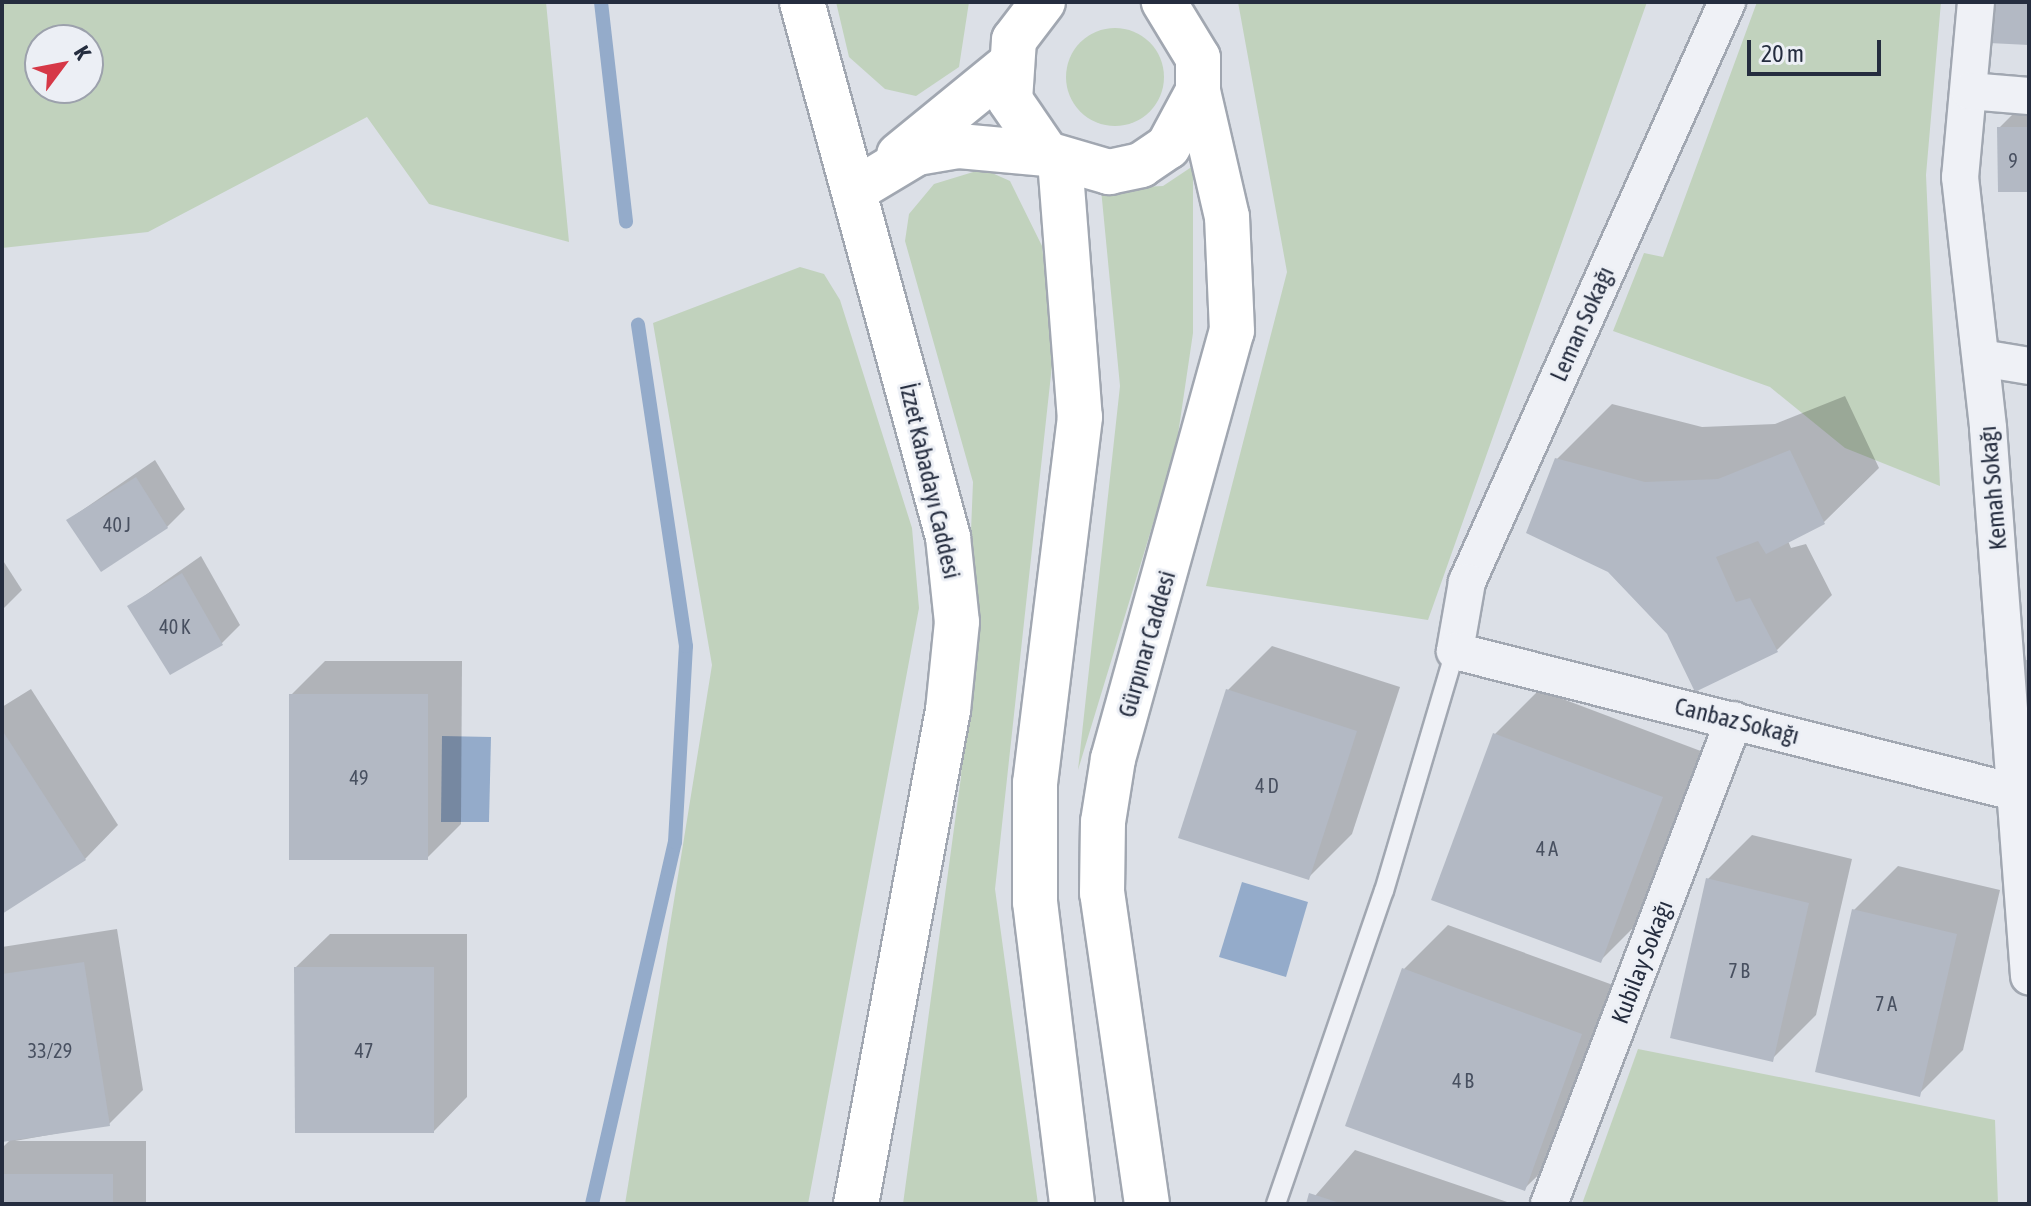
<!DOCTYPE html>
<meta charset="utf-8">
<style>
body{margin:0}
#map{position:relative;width:2031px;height:1206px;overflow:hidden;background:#dce0e7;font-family:"Asap Condensed",sans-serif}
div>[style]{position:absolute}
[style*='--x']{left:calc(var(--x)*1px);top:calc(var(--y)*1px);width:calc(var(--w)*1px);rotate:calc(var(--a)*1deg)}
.green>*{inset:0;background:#c1d2bd}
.round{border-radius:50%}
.water>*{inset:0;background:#94abca}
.shadow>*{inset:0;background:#0003}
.stream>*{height:14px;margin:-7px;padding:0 7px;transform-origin:7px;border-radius:7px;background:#94abca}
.building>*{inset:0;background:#b3b9c4}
.roads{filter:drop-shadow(2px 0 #a1a7b1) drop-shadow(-2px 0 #a1a7b1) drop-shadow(0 2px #a1a7b1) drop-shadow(0 -2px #a1a7b1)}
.lane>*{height:18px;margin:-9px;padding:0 9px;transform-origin:9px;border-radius:9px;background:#eff1f6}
.street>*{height:36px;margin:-18px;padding:0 18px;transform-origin:18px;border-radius:18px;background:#eff1f6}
.secondary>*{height:44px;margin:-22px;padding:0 22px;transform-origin:22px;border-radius:22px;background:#fff}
span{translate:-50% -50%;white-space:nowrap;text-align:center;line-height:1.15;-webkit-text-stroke:6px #eceff5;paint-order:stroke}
.number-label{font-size:20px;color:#485060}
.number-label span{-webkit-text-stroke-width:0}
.street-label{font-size:24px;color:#252d3f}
.frame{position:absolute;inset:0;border:4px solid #252d3f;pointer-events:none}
.north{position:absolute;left:24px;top:24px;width:80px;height:80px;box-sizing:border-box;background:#eceff5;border:2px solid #9ca1ac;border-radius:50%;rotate:58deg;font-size:22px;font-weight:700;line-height:32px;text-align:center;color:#252d3f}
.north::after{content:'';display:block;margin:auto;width:28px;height:36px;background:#d63847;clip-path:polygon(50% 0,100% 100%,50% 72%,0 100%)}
.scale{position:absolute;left:1747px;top:40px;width:134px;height:36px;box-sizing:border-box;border:4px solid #252d3f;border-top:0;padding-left:10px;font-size:24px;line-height:28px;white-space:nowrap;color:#252d3f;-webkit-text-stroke:6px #eceff5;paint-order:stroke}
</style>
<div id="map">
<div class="green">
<i style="clip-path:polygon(evenodd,2px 2px,546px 2px,569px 242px,429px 204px,367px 117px,148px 232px,2px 248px,2px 2px,88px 40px,88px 88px,40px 88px,40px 40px,88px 40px)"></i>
<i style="clip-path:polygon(836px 2px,969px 2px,959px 67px,916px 96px,885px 89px,849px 57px)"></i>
<i style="clip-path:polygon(1238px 2px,1647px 2px,1428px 620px,1206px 586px,1287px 272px)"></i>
<i style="clip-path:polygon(1757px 2px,1941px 2px,1926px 175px,1940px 486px,1845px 448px,1770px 387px,1613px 331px,1644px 253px,1663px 257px)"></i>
<i class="round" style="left:1066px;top:28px;width:98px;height:98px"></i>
<i style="clip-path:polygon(1193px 166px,1193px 333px,1176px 448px,1078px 770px,1120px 386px,1101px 189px,1163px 186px)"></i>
<i style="clip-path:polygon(983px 169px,1010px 181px,1042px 246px,1054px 347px,995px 889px,1038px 1204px,903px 1204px,961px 777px,973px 482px,905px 241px,909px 214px,934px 184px)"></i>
<i style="clip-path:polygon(800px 267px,824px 274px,840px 300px,912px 528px,919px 608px,808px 1204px,625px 1204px,712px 665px,653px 323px)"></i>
<i style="clip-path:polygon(1638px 1049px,1995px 1120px,1998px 1204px,1582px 1204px)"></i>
</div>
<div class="water">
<i style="clip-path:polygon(442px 736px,491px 737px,489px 822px,441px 822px)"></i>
<i style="clip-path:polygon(1242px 882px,1308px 902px,1286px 977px,1219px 957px)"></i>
</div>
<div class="shadow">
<i style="clip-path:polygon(2018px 109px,2029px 109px,2029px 190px,1999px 128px)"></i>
<i style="clip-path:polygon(1845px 396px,1879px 468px,1823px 523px,1788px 541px,1791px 548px,1806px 544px,1832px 595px,1777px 650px,1669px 633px,1557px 459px,1612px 404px,1702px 427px,1775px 424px)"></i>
<i style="clip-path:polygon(155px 460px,185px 509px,167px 527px,68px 520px)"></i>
<i style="clip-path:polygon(201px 556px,240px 625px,221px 644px,130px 606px)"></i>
<i style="clip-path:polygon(2px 559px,22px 590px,2px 610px)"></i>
<i style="clip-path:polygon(1272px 646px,1400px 687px,1352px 834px,1308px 878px,1228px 690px)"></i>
<i style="clip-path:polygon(325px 661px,462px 661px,461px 824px,427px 858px,291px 695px)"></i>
<i style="clip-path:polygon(31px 689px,118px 825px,85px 859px,2px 912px,2px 707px)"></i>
<i style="clip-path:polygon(1539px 690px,1706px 753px,1644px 917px,1600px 961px,1495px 734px)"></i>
<i style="clip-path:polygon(1752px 835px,1852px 859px,1816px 1015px,1772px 1059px,1708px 879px)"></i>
<i style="clip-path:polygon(1898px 866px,2000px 890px,1963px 1050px,1919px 1094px,1854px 910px)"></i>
<i style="clip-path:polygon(1448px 925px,1624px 989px,1569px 1145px,1524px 1189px,1404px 969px)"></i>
<i style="clip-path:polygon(117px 929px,143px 1090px,109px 1124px,15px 1141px,146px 1141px,146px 1204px,2px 1204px,2px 1148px,11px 1139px,2px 1140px,2px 947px)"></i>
<i style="clip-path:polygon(330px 934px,467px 934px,467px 1097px,434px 1131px,296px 967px)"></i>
<i style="clip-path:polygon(1355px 1150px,1513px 1204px,1308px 1204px)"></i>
</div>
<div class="stream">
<i style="--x:601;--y:2;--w:221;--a:83.5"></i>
<i style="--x:592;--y:1204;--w:371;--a:-77.1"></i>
<i style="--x:675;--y:842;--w:196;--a:-86.8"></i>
<i style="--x:686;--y:646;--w:325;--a:-98.5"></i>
</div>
<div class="building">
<i style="clip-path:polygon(1992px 2px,2029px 2px,2029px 45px,1989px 43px)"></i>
<i style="clip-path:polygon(1997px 127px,2029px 127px,2029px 192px,1998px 192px)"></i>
<i style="clip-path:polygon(1790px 450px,1825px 524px,1766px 554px,1758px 541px,1716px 557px,1736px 602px,1750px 598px,1778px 652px,1695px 692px,1667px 634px,1608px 572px,1526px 533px,1555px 458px,1645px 482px,1718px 479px)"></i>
<i style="clip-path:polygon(136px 477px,168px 528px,101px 572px,66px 520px)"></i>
<i style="clip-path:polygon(182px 573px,223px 645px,170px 675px,127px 606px)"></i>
<i style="clip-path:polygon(2024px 660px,2029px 660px,2029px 687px,2027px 687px)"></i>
<i style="clip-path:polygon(1226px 689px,1357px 731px,1309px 880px,1178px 838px)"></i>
<i style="clip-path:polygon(289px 694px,428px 694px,428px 860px,289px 860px)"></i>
<i style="clip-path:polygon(2px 730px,86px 860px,2px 914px)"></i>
<i style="clip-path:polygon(1493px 733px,1663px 797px,1601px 963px,1431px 900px)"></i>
<i style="clip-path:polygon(1706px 878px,1809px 903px,1773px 1062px,1670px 1038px)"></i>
<i style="clip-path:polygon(1852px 909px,1957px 934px,1920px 1097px,1815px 1072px)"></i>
<i style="clip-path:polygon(84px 962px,110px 1126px,2px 1142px,2px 974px)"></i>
<i style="clip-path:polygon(294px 967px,434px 967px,434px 1133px,295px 1133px)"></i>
<i style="clip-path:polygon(1402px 968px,1582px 1034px,1525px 1191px,1345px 1126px)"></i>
<i style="clip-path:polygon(2px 1174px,113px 1174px,113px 1204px,2px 1204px)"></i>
<i style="clip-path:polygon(1309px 1193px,1340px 1203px,1339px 1204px,1306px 1204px)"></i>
</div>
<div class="roads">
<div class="lane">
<i style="--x:1276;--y:1204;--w:331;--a:-71"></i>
<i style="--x:1384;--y:891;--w:250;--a:-73.5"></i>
</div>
<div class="street">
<i style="--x:1727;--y:2;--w:636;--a:114.15"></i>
<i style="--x:1467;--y:582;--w:70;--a:99.9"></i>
<i style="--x:1455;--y:651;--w:581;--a:14.16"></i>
<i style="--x:1976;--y:2;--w:176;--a:95.2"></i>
<i style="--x:1960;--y:177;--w:253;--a:83.6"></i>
<i style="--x:1988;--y:428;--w:550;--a:85.72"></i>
<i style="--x:1969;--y:91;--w:60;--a:4.8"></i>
<i style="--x:1981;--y:358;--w:49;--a:9.5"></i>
<i style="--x:1549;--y:1204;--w:518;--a:-69.08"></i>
</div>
<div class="secondary">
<i style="--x:802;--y:2;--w:555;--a:74.74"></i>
<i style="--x:948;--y:537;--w:85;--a:84"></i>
<i style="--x:957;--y:622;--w:88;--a:95.8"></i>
<i style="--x:948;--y:710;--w:502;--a:100.55"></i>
<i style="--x:1043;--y:2;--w:48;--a:127.3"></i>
<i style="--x:1014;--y:40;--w:60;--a:93.8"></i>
<i style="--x:1010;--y:100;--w:65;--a:55.6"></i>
<i style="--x:1047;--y:154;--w:65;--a:16.2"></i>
<i style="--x:1109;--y:172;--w:33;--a:-12"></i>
<i style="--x:1141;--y:165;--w:32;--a:-34"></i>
<i style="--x:1168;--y:147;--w:64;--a:-61.8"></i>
<i style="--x:1198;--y:91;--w:33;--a:-90"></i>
<i style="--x:1198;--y:58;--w:66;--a:-121.3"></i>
<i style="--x:899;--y:155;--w:141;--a:-39.2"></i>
<i style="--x:1060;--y:160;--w:258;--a:85.6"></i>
<i style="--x:1080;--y:417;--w:369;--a:97"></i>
<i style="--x:1035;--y:783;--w:119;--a:90"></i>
<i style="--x:1035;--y:902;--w:304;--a:83"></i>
<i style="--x:857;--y:189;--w:70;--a:-31"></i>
<i style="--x:917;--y:153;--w:43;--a:-9.5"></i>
<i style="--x:959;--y:146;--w:88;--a:5.2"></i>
<i style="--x:1147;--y:1204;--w:314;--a:-98.2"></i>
<i style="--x:1102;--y:893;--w:71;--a:-89.2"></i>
<i style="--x:1103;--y:822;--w:64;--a:-81"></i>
<i style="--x:1113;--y:759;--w:444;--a:-74.5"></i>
<i style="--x:1232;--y:331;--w:114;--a:-92.5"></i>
<i style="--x:1227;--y:217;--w:129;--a:-103"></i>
</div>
</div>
<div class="number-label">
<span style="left:2013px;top:160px">9</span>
<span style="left:117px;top:524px">40 J</span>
<span style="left:175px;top:626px">40 K</span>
<span style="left:359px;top:777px">49</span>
<span style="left:1267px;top:785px">4 D</span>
<span style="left:1547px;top:848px">4 A</span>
<span style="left:1739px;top:970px">7 B</span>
<span style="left:1886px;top:1003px">7 A</span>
<span style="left:50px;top:1050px">33/29</span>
<span style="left:364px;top:1050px">47</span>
<span style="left:1463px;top:1080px">4 B</span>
</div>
<div class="street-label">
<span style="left:1582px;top:324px;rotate:-66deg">Leman Sokağı</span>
<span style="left:930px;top:481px;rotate:77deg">İzzet Kabadayı Caddesi</span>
<span style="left:1993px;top:488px;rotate:-95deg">Kemah Sokağı</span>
<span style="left:1147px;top:644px;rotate:-74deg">Gürpınar Caddesi</span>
<span style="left:1737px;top:721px;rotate:14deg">Canbaz Sokağı</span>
<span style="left:1642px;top:962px;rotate:-69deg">Kubilay Sokağı</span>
</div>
<div class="frame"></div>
<div class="north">K</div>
<div class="scale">20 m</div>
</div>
